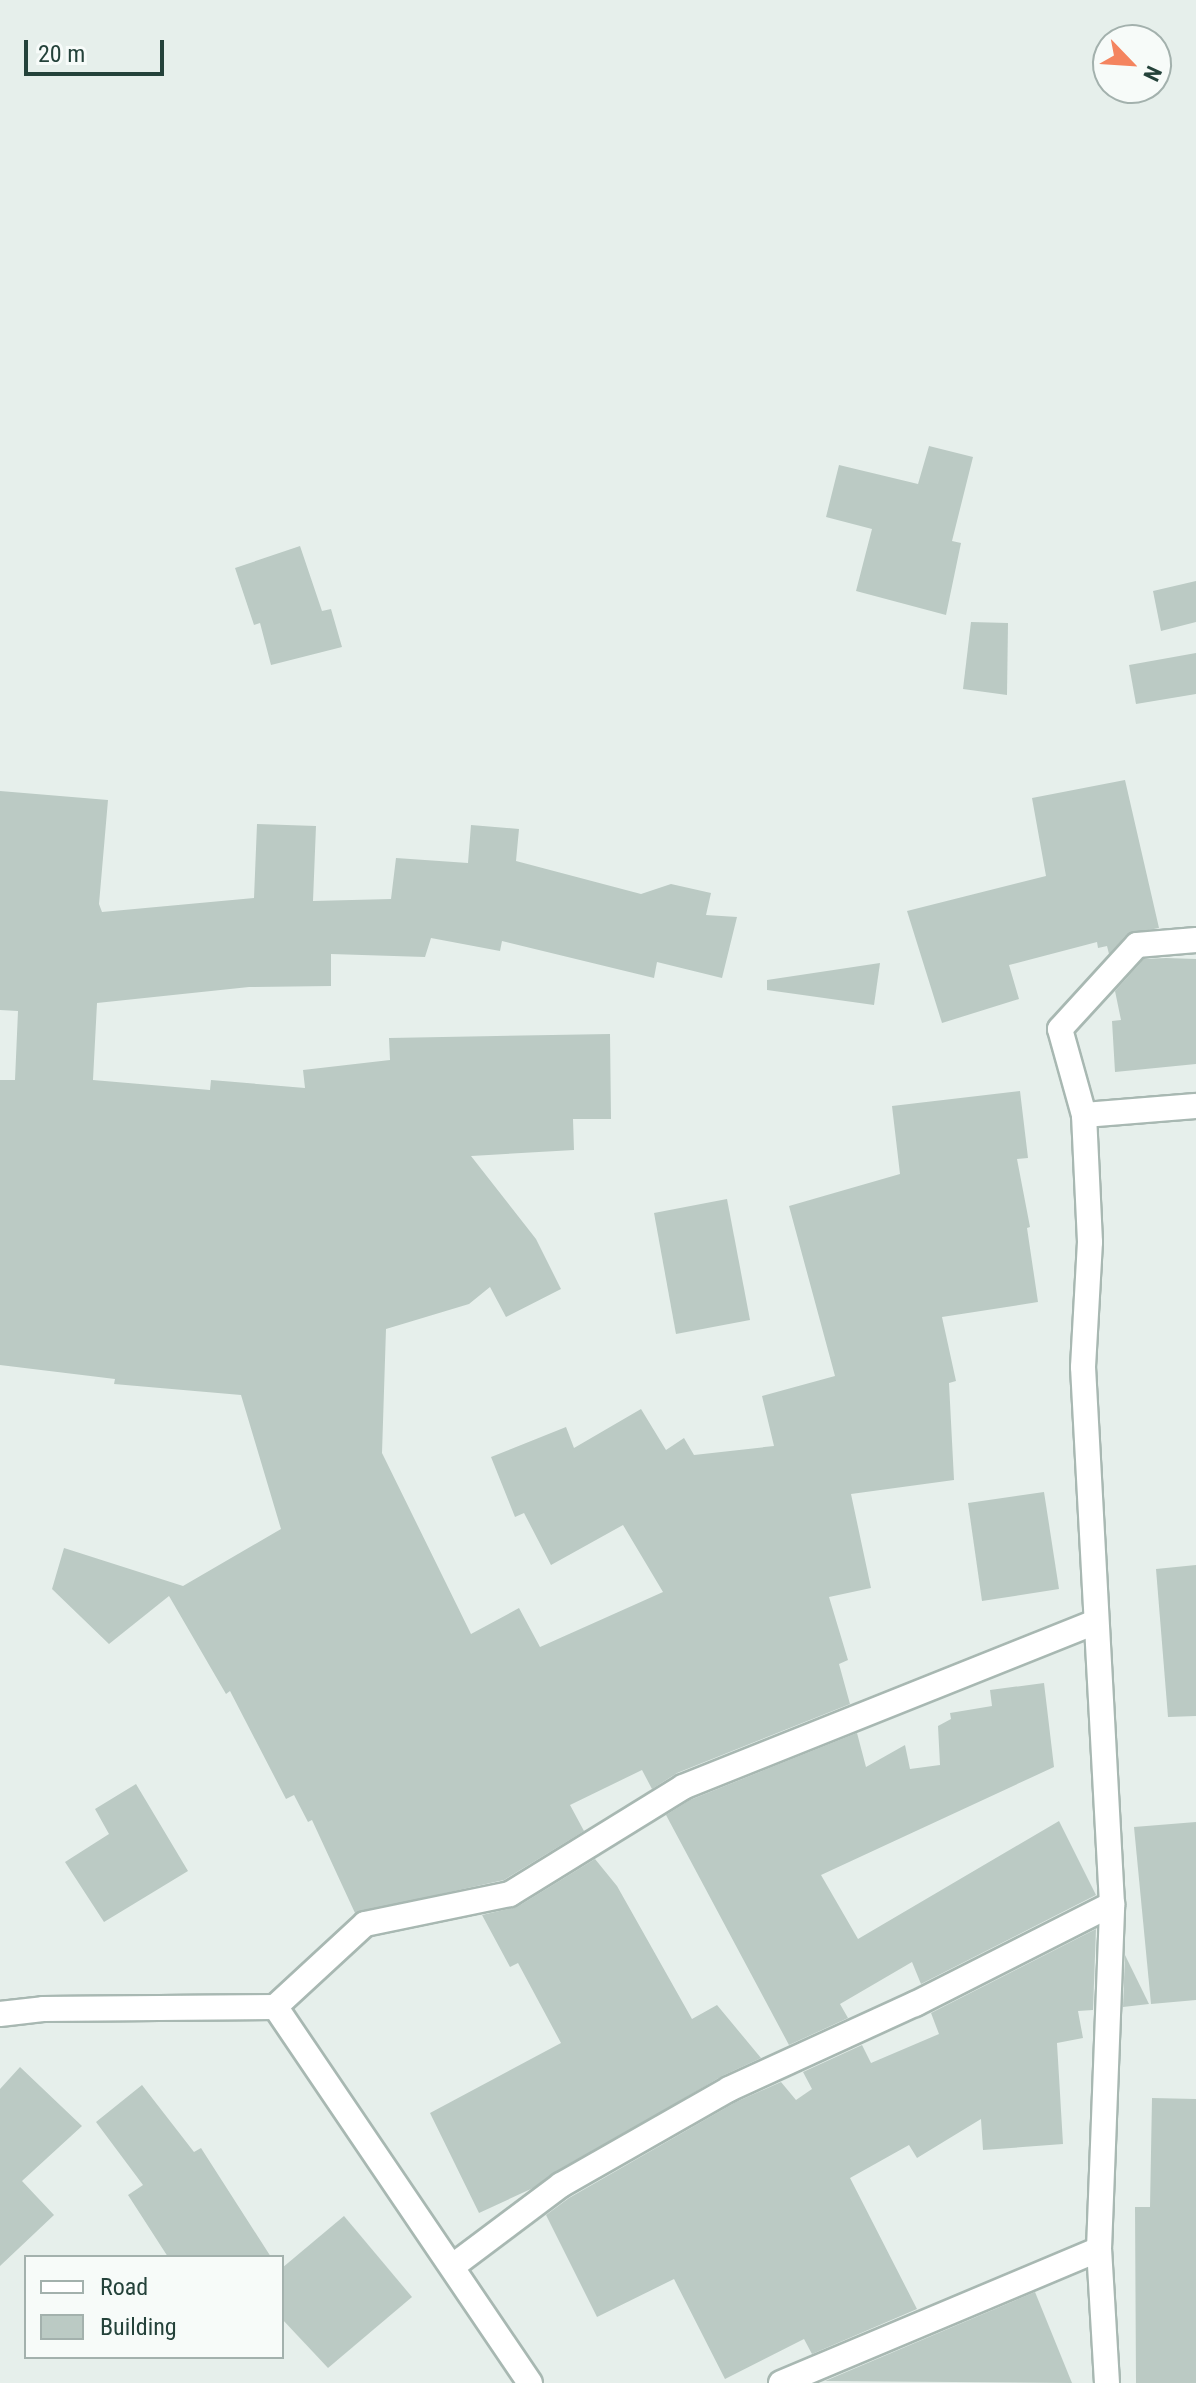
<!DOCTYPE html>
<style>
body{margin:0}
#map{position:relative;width:1196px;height:2383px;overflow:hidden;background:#e6efeb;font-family:"Roboto Condensed",sans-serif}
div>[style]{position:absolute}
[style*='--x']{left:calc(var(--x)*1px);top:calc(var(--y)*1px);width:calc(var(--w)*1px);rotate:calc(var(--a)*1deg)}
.building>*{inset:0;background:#bbcac4}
.roads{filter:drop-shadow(2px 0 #a8b8b2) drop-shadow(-2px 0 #a8b8b2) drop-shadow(0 2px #a8b8b2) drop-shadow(0 -2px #a8b8b2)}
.minor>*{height:24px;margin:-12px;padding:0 12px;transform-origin:12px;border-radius:12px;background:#fff}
span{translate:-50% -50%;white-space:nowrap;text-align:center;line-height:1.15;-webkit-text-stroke:6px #f7fbf9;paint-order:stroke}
.legend{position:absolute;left:24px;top:2255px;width:260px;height:104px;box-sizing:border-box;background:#f7fbf9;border:2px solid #a3b1ad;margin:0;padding:10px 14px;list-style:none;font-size:24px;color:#24423a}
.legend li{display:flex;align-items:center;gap:16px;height:40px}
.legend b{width:40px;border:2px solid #a3b1ad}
.north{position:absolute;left:1092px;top:24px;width:80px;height:80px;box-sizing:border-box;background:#f7fbf9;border:2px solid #a3b1ad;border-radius:50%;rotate:115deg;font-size:22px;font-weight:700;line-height:32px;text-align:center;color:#24423a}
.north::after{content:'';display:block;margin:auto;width:28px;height:36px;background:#f4845f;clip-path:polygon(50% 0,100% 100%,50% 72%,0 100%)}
.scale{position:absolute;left:24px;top:40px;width:140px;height:36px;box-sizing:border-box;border:4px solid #24423a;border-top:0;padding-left:10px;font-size:24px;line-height:28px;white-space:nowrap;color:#24423a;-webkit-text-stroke:6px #f7fbf9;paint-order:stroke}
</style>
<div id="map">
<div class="building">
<i style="clip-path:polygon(929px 446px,973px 457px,952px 541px,961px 543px,946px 615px,856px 591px,872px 529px,826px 517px,839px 465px,918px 484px)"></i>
<i style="clip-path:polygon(300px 546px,322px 611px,331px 609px,342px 647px,271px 665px,260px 623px,254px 625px,235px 568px)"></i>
<i style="clip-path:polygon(1196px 581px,1196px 622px,1161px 631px,1153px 591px)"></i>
<i style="clip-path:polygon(971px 622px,1008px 623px,1007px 695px,963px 689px)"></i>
<i style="clip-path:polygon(1196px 653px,1196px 694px,1136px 704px,1129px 665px)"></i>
<i style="clip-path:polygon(1125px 780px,1159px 928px,1127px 934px,1109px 954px,1107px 946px,1098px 948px,1097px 942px,1009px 965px,1019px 999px,942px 1023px,907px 911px,1046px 876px,1032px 798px)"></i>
<i style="clip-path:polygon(0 791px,108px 800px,99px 904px,102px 912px,254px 898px,257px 824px,316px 826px,313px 901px,391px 899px,396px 858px,468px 863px,471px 825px,519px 829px,516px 861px,641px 894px,671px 884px,711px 893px,706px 915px,737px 917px,722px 978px,657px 962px,654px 978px,502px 941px,500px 951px,431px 938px,425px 957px,331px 954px,331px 986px,249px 987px,97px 1003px,93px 1080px,210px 1090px,211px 1080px,305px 1088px,303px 1070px,390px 1060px,389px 1038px,610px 1034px,611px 1119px,573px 1119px,574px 1150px,471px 1156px,536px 1239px,561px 1289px,506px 1317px,490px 1287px,469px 1304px,386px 1329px,382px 1453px,471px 1634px,519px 1608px,540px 1647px,663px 1592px,623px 1525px,551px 1565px,524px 1513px,515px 1517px,491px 1457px,566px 1427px,574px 1448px,641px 1409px,666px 1450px,684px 1438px,694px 1455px,774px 1446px,762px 1396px,835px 1376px,789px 1206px,900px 1174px,892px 1106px,1020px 1091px,1028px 1158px,1017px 1159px,1030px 1227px,1027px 1228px,1038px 1302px,942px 1317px,956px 1381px,949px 1383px,954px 1480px,851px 1494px,871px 1588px,829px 1597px,848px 1660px,839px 1664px,850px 1704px,677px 1773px,652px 1789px,642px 1770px,570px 1805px,584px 1831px,504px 1880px,355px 1913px,312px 1820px,308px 1822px,294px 1795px,286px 1799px,230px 1691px,226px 1694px,169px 1596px,109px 1644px,52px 1589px,64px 1548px,183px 1586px,281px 1529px,241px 1395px,114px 1384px,115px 1379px,0 1365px,0 1080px,15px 1080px,18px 1011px,0 1010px)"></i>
<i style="clip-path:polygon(1166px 958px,1196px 959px,1196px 1064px,1115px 1072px,1112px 1021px,1121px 1020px,1115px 991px,1144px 959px)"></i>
<i style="clip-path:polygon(880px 963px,874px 1005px,767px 990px,767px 980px)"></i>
<i style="clip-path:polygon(727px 1199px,750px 1320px,676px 1334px,654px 1213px)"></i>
<i style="clip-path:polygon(1044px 1492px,1059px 1589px,982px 1601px,968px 1503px)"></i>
<i style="clip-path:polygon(1196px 1565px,1196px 1716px,1168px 1717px,1156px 1569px)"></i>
<i style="clip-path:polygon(1044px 1683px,1054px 1767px,821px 1875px,858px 1939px,1059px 1821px,1096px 1895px,921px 1984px,912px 1962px,840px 2004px,848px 2018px,789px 2045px,666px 1815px,690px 1800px,857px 1733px,866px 1767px,905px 1745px,910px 1769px,940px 1765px,938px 1726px,951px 1719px,950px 1713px,992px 1706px,990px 1690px)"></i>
<i style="clip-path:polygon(136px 1784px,188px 1871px,104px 1922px,65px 1862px,109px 1834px,95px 1809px)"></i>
<i style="clip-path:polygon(1196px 1822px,1196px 2000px,1151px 2004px,1134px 1827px)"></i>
<i style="clip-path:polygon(595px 1859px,617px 1886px,692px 2019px,717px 2005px,761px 2058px,722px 2076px,533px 2188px,479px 2213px,430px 2113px,561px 2043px,518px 1963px,510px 1967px,482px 1915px,517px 1907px)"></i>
<i style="clip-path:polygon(1096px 1929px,1093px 2010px,1078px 2011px,1083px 2038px,1057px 2043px,1063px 2144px,983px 2150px,981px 2119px,917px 2158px,909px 2145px,850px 2178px,917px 2309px,812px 2354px,804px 2339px,725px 2379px,674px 2279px,597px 2317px,546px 2215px,569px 2198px,736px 2102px,781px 2082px,796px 2100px,812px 2089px,803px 2072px,862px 2045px,871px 2063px,939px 2034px,931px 2013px)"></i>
<i style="clip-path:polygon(1125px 1955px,1149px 2004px,1123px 2007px)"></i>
<i style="clip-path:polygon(20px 2067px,82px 2126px,22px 2181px,54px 2215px,0 2266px,0 2089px)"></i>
<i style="clip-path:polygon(142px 2085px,194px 2152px,201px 2148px,271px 2257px,168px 2257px,128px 2195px,143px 2185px,96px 2122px)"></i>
<i style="clip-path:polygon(1152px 2098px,1196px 2099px,1196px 2383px,1136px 2383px,1135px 2207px,1150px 2207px)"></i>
<i style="clip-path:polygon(344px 2216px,412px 2297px,328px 2368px,282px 2319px,282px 2268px)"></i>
<i style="clip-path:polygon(1035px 2292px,1072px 2383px,825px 2381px)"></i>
</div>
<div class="roads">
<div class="minor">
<i style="--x:1084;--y:1115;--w:112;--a:-4.6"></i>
<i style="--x:0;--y:2014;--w:43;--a:-6.6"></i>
<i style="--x:43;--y:2009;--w:232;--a:-0.5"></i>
<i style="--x:453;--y:2266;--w:135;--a:-36.9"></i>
<i style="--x:561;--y:2185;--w:193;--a:-29.7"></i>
<i style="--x:729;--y:2089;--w:205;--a:-24.6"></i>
<i style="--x:915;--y:2004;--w:221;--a:-26.9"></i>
<i style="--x:530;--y:2383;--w:454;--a:-124.1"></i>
<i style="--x:275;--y:2007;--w:122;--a:-42.7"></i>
<i style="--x:365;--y:1924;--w:148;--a:-11.7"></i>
<i style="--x:510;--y:1894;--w:203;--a:-31.7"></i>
<i style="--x:683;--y:1787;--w:444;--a:-21.8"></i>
<i style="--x:781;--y:2383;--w:345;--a:-22.8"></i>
<i style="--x:1107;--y:2383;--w:134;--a:-93.4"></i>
<i style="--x:1099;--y:2249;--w:345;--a:-87.8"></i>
<i style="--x:1112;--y:1904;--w:538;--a:-93.09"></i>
<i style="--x:1083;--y:1367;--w:125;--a:-86.8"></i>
<i style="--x:1090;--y:1242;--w:127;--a:-92.7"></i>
<i style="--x:1084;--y:1115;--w:89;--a:-105.6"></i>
<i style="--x:1060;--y:1029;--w:114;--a:-47.5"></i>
<i style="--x:1137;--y:945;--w:59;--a:-4.8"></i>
</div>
</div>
<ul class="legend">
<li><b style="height:10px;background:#fff"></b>Road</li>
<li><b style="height:22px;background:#bbcac4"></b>Building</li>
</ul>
<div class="north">N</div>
<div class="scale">20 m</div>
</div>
